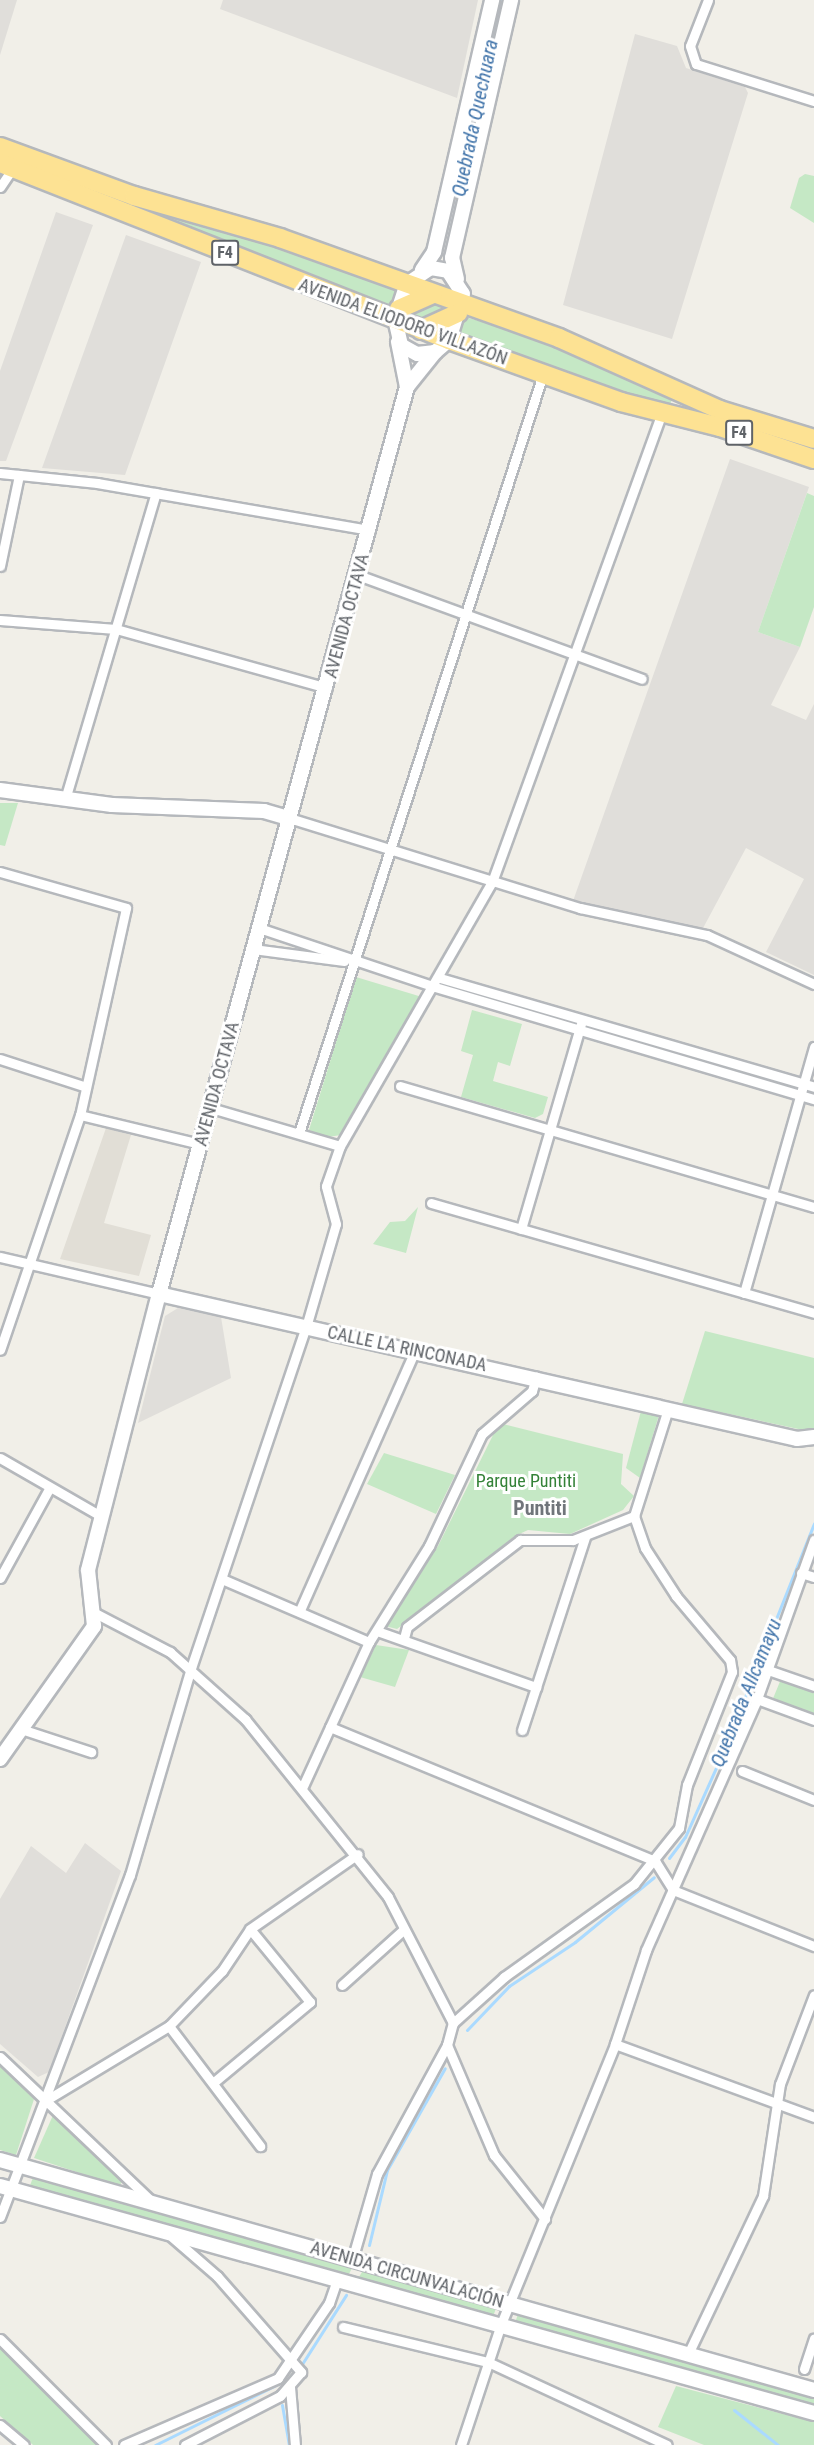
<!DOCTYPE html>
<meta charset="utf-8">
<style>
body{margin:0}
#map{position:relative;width:814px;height:2445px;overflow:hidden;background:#f1efe8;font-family:"Roboto Condensed",sans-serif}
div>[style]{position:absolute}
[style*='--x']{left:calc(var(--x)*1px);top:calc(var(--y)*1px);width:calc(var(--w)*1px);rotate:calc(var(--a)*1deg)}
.industrial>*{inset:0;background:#e0deda}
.education>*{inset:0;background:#e1ded6}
.green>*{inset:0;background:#c5e8c5}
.stream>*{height:3px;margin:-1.5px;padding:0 1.5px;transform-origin:1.5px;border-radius:1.5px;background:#aadaff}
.roads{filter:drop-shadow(2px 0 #b5b8bc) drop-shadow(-2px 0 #b5b8bc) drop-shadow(0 2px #b5b8bc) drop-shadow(0 -2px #b5b8bc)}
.street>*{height:9px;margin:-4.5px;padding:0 4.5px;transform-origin:4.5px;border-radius:4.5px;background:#fff}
.secondary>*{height:14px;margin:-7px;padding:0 7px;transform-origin:7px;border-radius:7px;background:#fff}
.highway>*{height:18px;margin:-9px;padding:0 9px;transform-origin:9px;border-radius:9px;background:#fde293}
span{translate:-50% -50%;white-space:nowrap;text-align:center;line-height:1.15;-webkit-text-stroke:6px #fff;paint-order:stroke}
.shield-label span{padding:2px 4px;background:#fff;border:2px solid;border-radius:4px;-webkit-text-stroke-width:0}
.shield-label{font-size:16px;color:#5f6368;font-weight:700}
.street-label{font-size:18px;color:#5f6368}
.park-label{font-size:18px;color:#348238}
.water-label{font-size:20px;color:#4174aa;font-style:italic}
.neighbourhood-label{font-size:20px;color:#70757a;font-weight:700}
</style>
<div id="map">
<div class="industrial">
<i style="clip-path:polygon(0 0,17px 0,0 55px)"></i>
<i style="clip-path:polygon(223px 0,478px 0,457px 98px,220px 9px)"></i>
<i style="clip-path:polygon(635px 34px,677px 46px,686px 68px,745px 87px,748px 93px,672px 339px,563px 305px)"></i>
<i style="clip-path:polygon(56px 212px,93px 225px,6px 461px,0 461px,0 371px)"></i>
<i style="clip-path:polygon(126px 235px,201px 262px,125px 475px,42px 468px)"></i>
<i style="clip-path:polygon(730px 459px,809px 487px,758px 632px,800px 647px,771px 705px,806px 720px,814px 704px,814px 975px,766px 952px,804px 879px,746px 848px,702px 930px,573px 901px)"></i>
<i style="clip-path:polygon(178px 1308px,221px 1317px,231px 1378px,138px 1423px,165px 1316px)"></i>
<i style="clip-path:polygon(85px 1843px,121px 1871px,49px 2072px,38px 2077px,0 2044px,0 1899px,31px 1846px,66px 1873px)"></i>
</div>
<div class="education">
<i style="clip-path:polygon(106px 1128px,131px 1135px,104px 1223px,151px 1235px,139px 1276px,60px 1259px)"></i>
</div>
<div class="green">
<i style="clip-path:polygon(805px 174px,814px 176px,814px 223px,790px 208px,799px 178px)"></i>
<i style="clip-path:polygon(112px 198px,229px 228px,400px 287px,391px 306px)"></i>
<i style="clip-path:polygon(430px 303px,450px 310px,424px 319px,405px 312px)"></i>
<i style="clip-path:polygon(465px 317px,534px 336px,673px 397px,669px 407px,458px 337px)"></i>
<i style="clip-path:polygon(807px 493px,814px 496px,814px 607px,800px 647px,758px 632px)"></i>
<i style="clip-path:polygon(0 803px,18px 803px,5px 846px,0 845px)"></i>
<i style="clip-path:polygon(356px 977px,422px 997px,341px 1135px,328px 1137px,309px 1130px)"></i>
<i style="clip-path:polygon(472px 1010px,522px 1024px,510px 1066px,498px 1062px,493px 1081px,548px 1097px,543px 1114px,535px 1118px,461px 1097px,473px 1055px,461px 1051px)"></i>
<i style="clip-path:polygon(418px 1207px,406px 1253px,373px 1244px,390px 1222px,405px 1221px)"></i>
<i style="clip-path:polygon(705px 1331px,814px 1358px,814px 1428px,803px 1430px,682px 1404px)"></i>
<i style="clip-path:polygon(641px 1411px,659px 1415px,640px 1478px,626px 1468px)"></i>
<i style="clip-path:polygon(503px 1424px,623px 1454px,621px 1484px,634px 1496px,623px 1510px,570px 1534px,528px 1530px,515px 1536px,397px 1629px,385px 1626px,438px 1546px,497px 1427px)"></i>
<i style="clip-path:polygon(384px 1453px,455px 1475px,436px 1514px,367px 1484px)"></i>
<i style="clip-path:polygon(376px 1645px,409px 1650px,395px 1687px,360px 1677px)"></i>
<i style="clip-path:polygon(781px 1679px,814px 1691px,814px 1715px,772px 1701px)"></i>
<i style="clip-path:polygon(0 2065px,35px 2096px,16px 2155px,0 2150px)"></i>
<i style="clip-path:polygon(54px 2113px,122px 2182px,119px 2186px,34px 2158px)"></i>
<i style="clip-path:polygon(34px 2175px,353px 2266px,347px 2278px,29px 2188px)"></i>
<i style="clip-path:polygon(364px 2269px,497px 2305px,493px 2317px,357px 2280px)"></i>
<i style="clip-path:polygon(519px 2311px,814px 2395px,814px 2407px,515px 2323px)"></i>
<i style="clip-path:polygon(0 2346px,98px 2445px,33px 2445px,0 2416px)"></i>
<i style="clip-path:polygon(676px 2386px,814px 2422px,814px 2445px,704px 2445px,658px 2427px)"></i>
</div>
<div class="stream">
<i style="--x:449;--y:235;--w:241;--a:-77.5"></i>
<i style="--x:669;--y:1858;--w:26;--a:-53"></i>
<i style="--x:685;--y:1837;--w:93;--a:-65.9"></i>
<i style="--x:723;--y:1752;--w:246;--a:-68.3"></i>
<i style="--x:467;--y:2030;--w:61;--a:-46.3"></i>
<i style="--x:509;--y:1986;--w:79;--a:-33.7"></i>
<i style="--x:575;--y:1942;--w:102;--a:-39.4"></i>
<i style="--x:369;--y:2245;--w:77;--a:-76.5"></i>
<i style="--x:387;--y:2170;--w:117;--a:-60.4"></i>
<i style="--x:302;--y:2364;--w:82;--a:-57.5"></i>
<i style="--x:282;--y:2405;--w:41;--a:80.1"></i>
<i style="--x:734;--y:2410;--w:56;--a:38.5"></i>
<i style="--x:155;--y:2445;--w:142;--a:-26.4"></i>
</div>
<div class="roads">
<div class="street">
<i style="--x:708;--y:0;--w:49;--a:111.4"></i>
<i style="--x:690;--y:46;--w:19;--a:72"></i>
<i style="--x:696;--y:64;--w:124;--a:17.4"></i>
<i style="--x:0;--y:187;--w:23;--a:-56"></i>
<i style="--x:0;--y:473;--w:98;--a:5.9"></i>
<i style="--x:97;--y:483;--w:277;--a:9.8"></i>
<i style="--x:0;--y:566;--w:93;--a:-78.2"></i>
<i style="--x:358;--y:575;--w:302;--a:20.1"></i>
<i style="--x:0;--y:620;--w:116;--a:4.4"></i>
<i style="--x:116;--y:629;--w:219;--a:15.6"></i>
<i style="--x:66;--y:796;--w:316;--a:-73.5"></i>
<i style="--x:289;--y:818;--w:305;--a:17.2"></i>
<i style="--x:580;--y:908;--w:130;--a:12"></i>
<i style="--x:707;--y:935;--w:118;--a:24.6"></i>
<i style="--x:0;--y:872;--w:131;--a:15.9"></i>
<i style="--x:126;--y:908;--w:212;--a:102.5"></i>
<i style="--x:80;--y:1115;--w:248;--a:108.8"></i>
<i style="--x:259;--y:928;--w:186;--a:18.5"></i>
<i style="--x:435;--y:987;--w:395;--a:16.5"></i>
<i style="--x:253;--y:949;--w:92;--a:7.5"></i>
<i style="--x:440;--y:978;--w:390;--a:16.2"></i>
<i style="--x:0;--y:1059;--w:90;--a:18"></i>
<i style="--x:400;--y:1086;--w:431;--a:16.3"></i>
<i style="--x:211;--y:1108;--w:134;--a:16.4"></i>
<i style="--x:80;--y:1115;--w:123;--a:13.6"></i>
<i style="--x:299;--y:1133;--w:797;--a:-72.18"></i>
<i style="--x:431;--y:1203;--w:398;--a:16"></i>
<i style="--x:521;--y:1229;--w:214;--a:-73.7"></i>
<i style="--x:0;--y:1257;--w:163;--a:13.1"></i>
<i style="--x:744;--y:1293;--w:256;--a:-74.1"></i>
<i style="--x:0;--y:1458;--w:116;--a:29.9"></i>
<i style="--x:801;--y:1573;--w:14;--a:17"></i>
<i style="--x:0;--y:1578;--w:102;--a:-61.2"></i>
<i style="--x:222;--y:1579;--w:160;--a:23.2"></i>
<i style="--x:300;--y:1610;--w:284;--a:-66.1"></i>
<i style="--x:95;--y:1613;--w:85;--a:27.5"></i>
<i style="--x:170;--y:1652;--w:101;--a:41.8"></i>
<i style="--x:245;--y:1719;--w:228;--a:51.2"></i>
<i style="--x:388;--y:1897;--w:142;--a:62.7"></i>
<i style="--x:377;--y:1631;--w:169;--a:19.4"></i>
<i style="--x:404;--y:1638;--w:11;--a:-75"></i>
<i style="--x:407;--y:1627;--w:143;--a:-37.6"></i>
<i style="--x:520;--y:1540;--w:53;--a:0"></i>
<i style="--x:573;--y:1540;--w:66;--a:-21.5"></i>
<i style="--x:768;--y:1670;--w:49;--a:19.2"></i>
<i style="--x:757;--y:1699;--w:61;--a:20.2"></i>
<i style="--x:330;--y:1727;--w:352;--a:22.4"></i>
<i style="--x:655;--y:1861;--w:34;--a:58"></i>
<i style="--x:673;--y:1890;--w:152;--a:21.7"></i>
<i style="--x:21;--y:1729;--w:74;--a:18.2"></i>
<i style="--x:522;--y:1730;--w:203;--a:-71.9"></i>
<i style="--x:742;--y:1771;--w:78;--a:21.9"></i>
<i style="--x:303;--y:1786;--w:158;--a:-65.4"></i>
<i style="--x:369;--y:1642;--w:113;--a:-58"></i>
<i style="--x:429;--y:1546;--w:124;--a:-64.7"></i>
<i style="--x:482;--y:1434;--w:66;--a:-40.7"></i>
<i style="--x:532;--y:1391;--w:15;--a:-74"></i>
<i style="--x:342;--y:1985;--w:82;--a:-42"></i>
<i style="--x:169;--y:2026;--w:151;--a:52.8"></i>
<i style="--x:615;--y:2044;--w:212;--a:20.1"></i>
<i style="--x:447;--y:2045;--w:120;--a:66.9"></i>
<i style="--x:494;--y:2155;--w:82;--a:51.4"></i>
<i style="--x:0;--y:2057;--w:210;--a:43.6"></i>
<i style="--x:214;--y:2082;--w:125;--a:-39.8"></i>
<i style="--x:310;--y:2002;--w:94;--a:-129.4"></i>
<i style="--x:48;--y:2099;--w:141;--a:-31.1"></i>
<i style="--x:169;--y:2026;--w:76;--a:-46.1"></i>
<i style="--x:222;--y:1971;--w:50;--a:-56.3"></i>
<i style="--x:250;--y:1929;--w:131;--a:-34.8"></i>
<i style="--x:0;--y:2217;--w:366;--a:-69.2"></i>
<i style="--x:130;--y:1875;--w:216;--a:-73.6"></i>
<i style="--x:191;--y:1668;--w:360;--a:-71.4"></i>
<i style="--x:306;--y:1327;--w:107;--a:-73.8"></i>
<i style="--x:336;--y:1224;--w:39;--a:-105"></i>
<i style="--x:326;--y:1186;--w:42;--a:-70.7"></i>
<i style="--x:340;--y:1146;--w:305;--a:-60.1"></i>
<i style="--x:492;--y:882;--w:499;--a:-70.1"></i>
<i style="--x:172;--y:2237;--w:60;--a:40.9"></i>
<i style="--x:217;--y:2276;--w:128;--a:48.8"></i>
<i style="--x:301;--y:2372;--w:32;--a:131"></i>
<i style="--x:280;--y:2396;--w:107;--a:152.7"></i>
<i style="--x:352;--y:2260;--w:90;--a:-73.8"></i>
<i style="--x:377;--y:2174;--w:147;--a:-61.5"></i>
<i style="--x:447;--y:2045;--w:23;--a:-75"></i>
<i style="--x:453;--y:2023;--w:69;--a:-42"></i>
<i style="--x:504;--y:1977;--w:160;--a:-35.6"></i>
<i style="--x:634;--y:1884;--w:72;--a:-51.2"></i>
<i style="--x:679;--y:1828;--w:44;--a:-79.5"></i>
<i style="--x:687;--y:1785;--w:122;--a:-68.3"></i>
<i style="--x:732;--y:1672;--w:12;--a:-99"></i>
<i style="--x:730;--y:1660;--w:84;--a:-130.2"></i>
<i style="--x:676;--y:1596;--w:57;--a:-122.9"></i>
<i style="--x:645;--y:1548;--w:34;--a:-109"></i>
<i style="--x:634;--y:1516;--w:112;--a:-72.4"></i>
<i style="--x:343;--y:2327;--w:149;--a:13.6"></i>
<i style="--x:488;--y:2362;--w:197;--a:24.9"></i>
<i style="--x:0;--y:2339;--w:150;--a:45"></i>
<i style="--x:688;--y:2354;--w:175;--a:-64.6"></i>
<i style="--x:763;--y:2196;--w:113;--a:-81.4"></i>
<i style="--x:780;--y:2084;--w:95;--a:-69.1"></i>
<i style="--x:804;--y:2369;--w:32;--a:-72"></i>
<i style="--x:290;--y:2387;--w:58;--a:85.1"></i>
<i style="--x:0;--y:2425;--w:31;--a:40"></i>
<i style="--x:124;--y:2445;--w:168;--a:-23.5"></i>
<i style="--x:278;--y:2378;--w:91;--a:-55.8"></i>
<i style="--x:329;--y:2303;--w:24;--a:-71"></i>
<i style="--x:461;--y:2445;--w:127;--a:-71.7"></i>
<i style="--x:501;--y:2324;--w:302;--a:-67.8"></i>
<i style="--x:615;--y:2044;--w:99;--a:-71.7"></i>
<i style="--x:646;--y:1950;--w:274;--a:-66.1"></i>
<i style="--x:757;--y:1699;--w:169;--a:-70.3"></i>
</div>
<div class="secondary">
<i style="--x:431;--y:268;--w:17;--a:10"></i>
<i style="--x:448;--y:271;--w:27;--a:57"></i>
<i style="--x:463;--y:294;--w:48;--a:106.9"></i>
<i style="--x:449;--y:340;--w:18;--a:139"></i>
<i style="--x:435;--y:352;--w:18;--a:174"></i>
<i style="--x:417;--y:354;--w:18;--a:-151"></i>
<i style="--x:401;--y:345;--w:26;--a:-103"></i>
<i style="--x:395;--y:320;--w:38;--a:-72"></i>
<i style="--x:407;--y:284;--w:29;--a:-34"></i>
<i style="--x:422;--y:270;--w:22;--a:-56"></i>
<i style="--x:434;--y:252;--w:259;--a:-77"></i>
<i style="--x:457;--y:279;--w:22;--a:-103"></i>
<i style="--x:452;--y:258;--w:265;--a:-77.1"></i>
<i style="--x:398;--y:342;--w:46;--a:78.7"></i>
<i style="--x:0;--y:790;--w:113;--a:7.6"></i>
<i style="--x:112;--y:805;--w:152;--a:2.3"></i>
<i style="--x:264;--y:811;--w:26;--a:16"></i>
<i style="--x:159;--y:1294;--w:654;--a:12.8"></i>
<i style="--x:797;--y:1439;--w:17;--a:-7"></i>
<i style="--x:0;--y:1759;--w:163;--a:-54.7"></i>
<i style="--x:94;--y:1626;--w:56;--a:-96.1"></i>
<i style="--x:88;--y:1570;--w:285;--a:-75.6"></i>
<i style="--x:159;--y:1294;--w:940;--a:-74.71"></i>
<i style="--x:407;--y:387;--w:45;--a:-51.3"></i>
<i style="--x:0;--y:2160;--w:846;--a:15.78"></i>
<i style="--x:0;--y:2186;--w:845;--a:15.58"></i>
</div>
<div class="highway">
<i style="--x:0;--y:147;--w:143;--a:20.1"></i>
<i style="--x:134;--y:196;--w:152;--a:16"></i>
<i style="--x:280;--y:238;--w:296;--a:19.7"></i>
<i style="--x:559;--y:338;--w:176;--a:24.1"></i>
<i style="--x:720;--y:410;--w:98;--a:17.1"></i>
<i style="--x:0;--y:163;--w:483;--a:21.5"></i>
<i style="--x:449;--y:340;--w:183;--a:19.8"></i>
<i style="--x:621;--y:402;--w:102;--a:14.2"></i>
<i style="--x:720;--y:427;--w:99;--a:18.8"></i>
<i style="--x:399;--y:309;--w:37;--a:-24"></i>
<i style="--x:421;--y:330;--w:41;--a:-24.7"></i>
</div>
</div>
<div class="shield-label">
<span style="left:225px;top:253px">F4</span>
<span style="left:739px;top:433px">F4</span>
</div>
<div class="street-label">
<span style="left:403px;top:322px;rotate:20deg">AVENIDA ELIODORO VILLAZÓN</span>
<span style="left:347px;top:616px;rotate:-75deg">AVENIDA OCTAVA</span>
<span style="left:217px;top:1084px;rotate:-75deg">AVENIDA OCTAVA</span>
<span style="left:407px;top:1349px;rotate:12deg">CALLE LA RINCONADA</span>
<span style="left:407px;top:2275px;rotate:16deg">AVENIDA CIRCUNVALACIÓN</span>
</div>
<div class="park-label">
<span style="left:526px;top:1481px">Parque Puntiti</span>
</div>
<div class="water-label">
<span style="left:475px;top:118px;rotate:-78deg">Quebrada Quechuara</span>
<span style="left:746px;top:1693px;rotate:-68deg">Quebrada Allcamayu</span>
</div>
<div class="neighbourhood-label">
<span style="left:540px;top:1508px">Puntiti</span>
</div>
</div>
